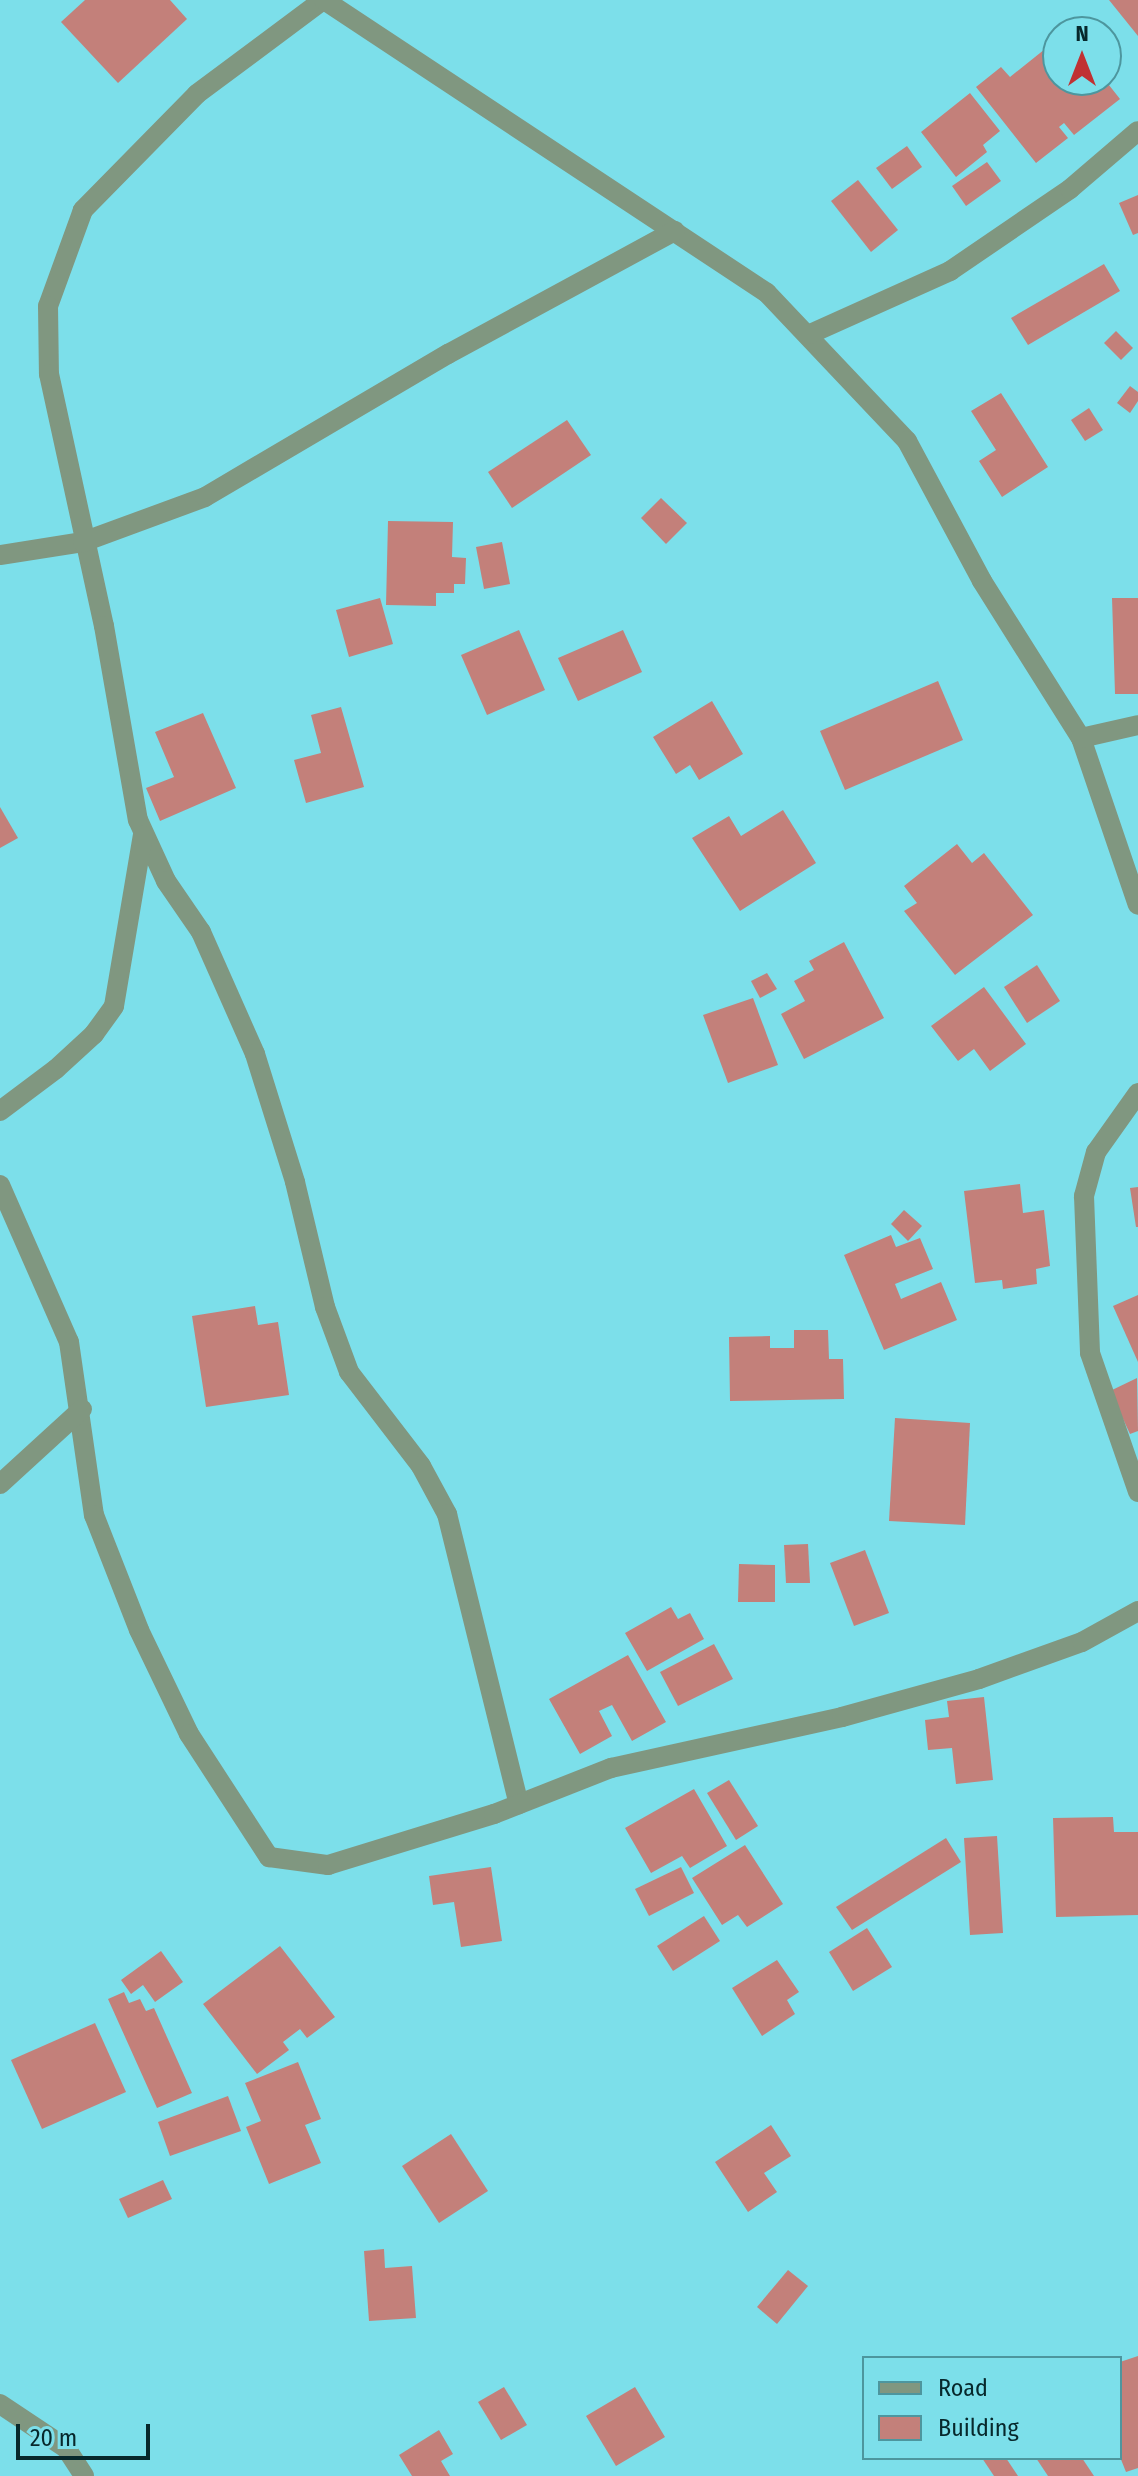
<!DOCTYPE html>
<style>
body{margin:0}
#map{position:relative;width:1138px;height:2476px;overflow:hidden;background:#7cdfea;font-family:"Fira Sans Condensed",sans-serif}
div>[style]{position:absolute}
[style*='--x']{left:calc(var(--x)*1px);top:calc(var(--y)*1px);width:calc(var(--w)*1px);rotate:calc(var(--a)*1deg)}
.building>*{inset:0;background:#c3807a}
.street>*{height:20px;margin:-10px;padding:0 10px;transform-origin:10px;border-radius:10px;background:#809780}
span{translate:-50% -50%;white-space:nowrap;text-align:center;line-height:1.15;-webkit-text-stroke:6px #7cdfea;paint-order:stroke}
.legend{position:absolute;left:862px;top:2356px;width:260px;height:104px;box-sizing:border-box;background:#7cdfea;border:2px solid #4d969e;margin:0;padding:10px 14px;list-style:none;font-size:24px;color:#07282c}
.legend li{display:flex;align-items:center;gap:16px;height:40px}
.legend b{width:40px;border:2px solid #4d969e}
.north{position:absolute;left:1042px;top:16px;width:80px;height:80px;box-sizing:border-box;background:#7cdfea;border:2px solid #4d969e;border-radius:50%;rotate:0deg;font-size:22px;font-weight:700;line-height:32px;text-align:center;color:#07282c}
.north::after{content:'';display:block;margin:auto;width:28px;height:36px;background:#c03133;clip-path:polygon(50% 0,100% 100%,50% 72%,0 100%)}
.scale{position:absolute;left:16px;top:2424px;width:134px;height:36px;box-sizing:border-box;border:4px solid #07282c;border-top:0;padding-left:10px;font-size:24px;line-height:28px;white-space:nowrap;color:#07282c;-webkit-text-stroke:6px #7cdfea;paint-order:stroke}
</style>
<div id="map">
<div class="building">
<i style="clip-path:polygon(85px 0,170px 0,187px 19px,118px 83px,61px 22px)"></i>
<i style="clip-path:polygon(1109px 0,1138px 0,1138px 36px)"></i>
<i style="clip-path:polygon(1055px 41px,1058px 80px,1105px 80px,1120px 99px,1074px 135px,1064px 123px,1059px 127px,1068px 138px,1036px 163px,976px 87px,1001px 67px,1010px 77px)"></i>
<i style="clip-path:polygon(970px 93px,1000px 131px,983px 145px,987px 152px,956px 177px,921px 132px)"></i>
<i style="clip-path:polygon(907px 146px,922px 167px,892px 189px,876px 168px)"></i>
<i style="clip-path:polygon(987px 162px,1001px 181px,966px 206px,952px 186px)"></i>
<i style="clip-path:polygon(858px 180px,898px 230px,871px 252px,831px 201px)"></i>
<i style="clip-path:polygon(1138px 195px,1138px 233px,1133px 235px,1119px 203px)"></i>
<i style="clip-path:polygon(1104px 264px,1120px 291px,1028px 345px,1011px 318px)"></i>
<i style="clip-path:polygon(1116px 331px,1133px 348px,1121px 360px,1104px 343px)"></i>
<i style="clip-path:polygon(1130px 386px,1138px 392px,1138px 401px,1130px 413px,1117px 403px)"></i>
<i style="clip-path:polygon(1001px 393px,1048px 467px,1002px 497px,979px 461px,996px 450px,971px 411px)"></i>
<i style="clip-path:polygon(1089px 408px,1103px 430px,1085px 441px,1071px 420px)"></i>
<i style="clip-path:polygon(567px 420px,591px 455px,512px 508px,488px 472px)"></i>
<i style="clip-path:polygon(661px 498px,687px 523px,666px 544px,641px 518px)"></i>
<i style="clip-path:polygon(388px 521px,453px 522px,452px 557px,466px 558px,465px 584px,454px 584px,454px 593px,436px 593px,436px 606px,386px 605px)"></i>
<i style="clip-path:polygon(502px 542px,510px 584px,484px 589px,476px 547px)"></i>
<i style="clip-path:polygon(380px 598px,393px 644px,349px 657px,336px 610px)"></i>
<i style="clip-path:polygon(1112px 598px,1138px 598px,1138px 694px,1115px 694px)"></i>
<i style="clip-path:polygon(519px 630px,545px 690px,487px 715px,461px 655px)"></i>
<i style="clip-path:polygon(623px 630px,642px 672px,578px 701px,558px 658px)"></i>
<i style="clip-path:polygon(938px 681px,963px 740px,845px 790px,820px 731px)"></i>
<i style="clip-path:polygon(712px 701px,743px 754px,699px 780px,690px 765px,676px 774px,653px 737px)"></i>
<i style="clip-path:polygon(341px 707px,364px 787px,306px 803px,294px 760px,321px 753px,311px 715px)"></i>
<i style="clip-path:polygon(203px 713px,236px 788px,160px 821px,146px 788px,174px 777px,155px 732px)"></i>
<i style="clip-path:polygon(0 807px,18px 838px,0 848px)"></i>
<i style="clip-path:polygon(783px 810px,816px 863px,740px 911px,692px 838px,729px 816px,741px 836px)"></i>
<i style="clip-path:polygon(957px 844px,972px 863px,984px 853px,1033px 915px,955px 975px,904px 911px,917px 903px,904px 886px)"></i>
<i style="clip-path:polygon(844px 942px,884px 1018px,804px 1059px,781px 1014px,805px 1001px,794px 981px,814px 970px,809px 961px)"></i>
<i style="clip-path:polygon(1037px 965px,1060px 1001px,1027px 1023px,1004px 987px)"></i>
<i style="clip-path:polygon(767px 973px,777px 989px,760px 998px,751px 981px)"></i>
<i style="clip-path:polygon(984px 987px,1026px 1044px,990px 1071px,974px 1049px,958px 1061px,931px 1026px)"></i>
<i style="clip-path:polygon(753px 998px,778px 1065px,728px 1083px,703px 1015px)"></i>
<i style="clip-path:polygon(1020px 1184px,1023px 1213px,1044px 1210px,1050px 1266px,1036px 1269px,1037px 1284px,1003px 1289px,1002px 1280px,975px 1283px,964px 1191px)"></i>
<i style="clip-path:polygon(1138px 1187px,1138px 1227px,1136px 1227px,1130px 1188px)"></i>
<i style="clip-path:polygon(904px 1210px,922px 1226px,908px 1241px,891px 1224px)"></i>
<i style="clip-path:polygon(891px 1235px,896px 1247px,920px 1238px,933px 1269px,895px 1284px,901px 1299px,941px 1282px,957px 1320px,884px 1350px,844px 1255px)"></i>
<i style="clip-path:polygon(1138px 1295px,1138px 1362px,1113px 1306px)"></i>
<i style="clip-path:polygon(255px 1306px,258px 1325px,278px 1322px,289px 1395px,206px 1407px,192px 1316px)"></i>
<i style="clip-path:polygon(794px 1330px,828px 1330px,829px 1359px,843px 1359px,844px 1399px,730px 1401px,729px 1337px,770px 1336px,770px 1348px,794px 1348px)"></i>
<i style="clip-path:polygon(1137px 1378px,1138px 1431px,1130px 1434px,1110px 1391px)"></i>
<i style="clip-path:polygon(895px 1418px,970px 1423px,965px 1525px,889px 1521px)"></i>
<i style="clip-path:polygon(808px 1544px,810px 1583px,786px 1583px,784px 1545px)"></i>
<i style="clip-path:polygon(865px 1550px,889px 1613px,854px 1626px,830px 1563px)"></i>
<i style="clip-path:polygon(739px 1564px,775px 1565px,775px 1602px,738px 1602px)"></i>
<i style="clip-path:polygon(671px 1607px,678px 1619px,690px 1613px,704px 1639px,647px 1671px,625px 1633px)"></i>
<i style="clip-path:polygon(714px 1644px,733px 1679px,678px 1706px,660px 1672px)"></i>
<i style="clip-path:polygon(628px 1655px,666px 1722px,632px 1741px,612px 1705px,599px 1711px,612px 1736px,580px 1754px,549px 1699px)"></i>
<i style="clip-path:polygon(984px 1697px,993px 1780px,956px 1784px,952px 1748px,928px 1750px,925px 1720px,949px 1717px,947px 1701px)"></i>
<i style="clip-path:polygon(729px 1780px,758px 1826px,736px 1840px,707px 1793px)"></i>
<i style="clip-path:polygon(694px 1789px,727px 1846px,690px 1868px,682px 1856px,651px 1873px,625px 1828px)"></i>
<i style="clip-path:polygon(1113px 1817px,1114px 1832px,1138px 1832px,1138px 1915px,1056px 1917px,1053px 1818px)"></i>
<i style="clip-path:polygon(997px 1836px,1003px 1933px,970px 1935px,964px 1838px)"></i>
<i style="clip-path:polygon(946px 1838px,961px 1862px,852px 1930px,836px 1907px)"></i>
<i style="clip-path:polygon(745px 1845px,783px 1904px,747px 1927px,738px 1915px,722px 1925px,692px 1878px)"></i>
<i style="clip-path:polygon(491px 1867px,502px 1941px,461px 1947px,454px 1902px,433px 1905px,429px 1876px)"></i>
<i style="clip-path:polygon(681px 1867px,694px 1893px,649px 1916px,635px 1889px)"></i>
<i style="clip-path:polygon(704px 1916px,720px 1941px,673px 1971px,657px 1946px)"></i>
<i style="clip-path:polygon(867px 1928px,892px 1967px,853px 1991px,829px 1952px)"></i>
<i style="clip-path:polygon(280px 1946px,335px 2017px,307px 2038px,300px 2029px,283px 2042px,289px 2050px,257px 2074px,203px 2004px)"></i>
<i style="clip-path:polygon(161px 1951px,183px 1982px,155px 2002px,143px 1985px,131px 1994px,121px 1980px)"></i>
<i style="clip-path:polygon(777px 1960px,799px 1992px,787px 2000px,795px 2014px,762px 2036px,732px 1988px)"></i>
<i style="clip-path:polygon(124px 1992px,129px 2003px,140px 1999px,146px 2011px,154px 2008px,192px 2093px,157px 2108px,108px 1999px)"></i>
<i style="clip-path:polygon(95px 2023px,126px 2092px,42px 2129px,11px 2060px)"></i>
<i style="clip-path:polygon(298px 2062px,321px 2119px,305px 2125px,321px 2163px,269px 2184px,246px 2127px,261px 2121px,245px 2083px)"></i>
<i style="clip-path:polygon(228px 2096px,241px 2131px,170px 2156px,158px 2122px)"></i>
<i style="clip-path:polygon(771px 2125px,791px 2156px,764px 2173px,777px 2192px,748px 2212px,715px 2162px)"></i>
<i style="clip-path:polygon(451px 2134px,488px 2191px,439px 2223px,402px 2166px)"></i>
<i style="clip-path:polygon(163px 2180px,172px 2199px,128px 2218px,119px 2199px)"></i>
<i style="clip-path:polygon(384px 2249px,385px 2268px,412px 2266px,416px 2318px,369px 2321px,364px 2251px)"></i>
<i style="clip-path:polygon(788px 2270px,808px 2286px,777px 2324px,757px 2307px)"></i>
<i style="clip-path:polygon(1138px 2356px,1138px 2468px,1126px 2472px,1120px 2457px,1120px 2362px)"></i>
<i style="clip-path:polygon(504px 2387px,527px 2425px,501px 2440px,478px 2402px)"></i>
<i style="clip-path:polygon(635px 2387px,665px 2437px,616px 2466px,586px 2416px)"></i>
<i style="clip-path:polygon(439px 2430px,453px 2454px,441px 2461px,450px 2476px,412px 2476px,399px 2455px)"></i>
<i style="clip-path:polygon(982px 2458px,1006px 2458px,1018px 2476px,994px 2476px)"></i>
<i style="clip-path:polygon(1036px 2458px,1082px 2458px,1094px 2476px,1048px 2476px)"></i>
</div>
<div class="street">
<i style="--x:323;--y:0;--w:157;--a:143.3"></i>
<i style="--x:197;--y:94;--w:163;--a:134.5"></i>
<i style="--x:83;--y:210;--w:102;--a:110"></i>
<i style="--x:48;--y:306;--w:68;--a:89.2"></i>
<i style="--x:49;--y:374;--w:258;--a:77.7"></i>
<i style="--x:104;--y:626;--w:197;--a:80.1"></i>
<i style="--x:138;--y:820;--w:67;--a:65.3"></i>
<i style="--x:166;--y:881;--w:62;--a:55.5"></i>
<i style="--x:201;--y:932;--w:133;--a:66.1"></i>
<i style="--x:255;--y:1054;--w:134;--a:72.6"></i>
<i style="--x:295;--y:1182;--w:129;--a:76.5"></i>
<i style="--x:325;--y:1307;--w:69;--a:69.7"></i>
<i style="--x:349;--y:1372;--w:118;--a:52.5"></i>
<i style="--x:421;--y:1466;--w:55;--a:61.6"></i>
<i style="--x:447;--y:1514;--w:299;--a:76.1"></i>
<i style="--x:324;--y:0;--w:531;--a:33.48"></i>
<i style="--x:767;--y:293;--w:204;--a:46.6"></i>
<i style="--x:907;--y:441;--w:159;--a:61.8"></i>
<i style="--x:982;--y:581;--w:186;--a:57.8"></i>
<i style="--x:1081;--y:738;--w:176;--a:71.2"></i>
<i style="--x:810;--y:334;--w:154;--a:-24.2"></i>
<i style="--x:950;--y:271;--w:145;--a:-34.3"></i>
<i style="--x:1070;--y:189;--w:89;--a:-40.5"></i>
<i style="--x:0;--y:555;--w:84;--a:-8.9"></i>
<i style="--x:83;--y:542;--w:130;--a:-20.2"></i>
<i style="--x:205;--y:497;--w:282;--a:-30.5"></i>
<i style="--x:448;--y:354;--w:258;--a:-28.5"></i>
<i style="--x:1081;--y:738;--w:58;--a:-12.8"></i>
<i style="--x:1138;--y:1093;--w:72;--a:125.4"></i>
<i style="--x:1096;--y:1152;--w:46;--a:105.3"></i>
<i style="--x:1084;--y:1196;--w:157;--a:87.8"></i>
<i style="--x:1090;--y:1353;--w:147;--a:70.9"></i>
<i style="--x:0;--y:1111;--w:70;--a:-36.9"></i>
<i style="--x:56;--y:1069;--w:52;--a:-42.6"></i>
<i style="--x:94;--y:1034;--w:34;--a:-54"></i>
<i style="--x:114;--y:1006;--w:173;--a:-80.4"></i>
<i style="--x:0;--y:1185;--w:171;--a:66.3"></i>
<i style="--x:69;--y:1342;--w:175;--a:81.8"></i>
<i style="--x:94;--y:1515;--w:123;--a:68.6"></i>
<i style="--x:139;--y:1630;--w:115;--a:64.3"></i>
<i style="--x:189;--y:1734;--w:147;--a:57"></i>
<i style="--x:269;--y:1857;--w:60;--a:7.7"></i>
<i style="--x:328;--y:1865;--w:174;--a:-17.1"></i>
<i style="--x:494;--y:1814;--w:126;--a:-21.5"></i>
<i style="--x:611;--y:1768;--w:237;--a:-12.4"></i>
<i style="--x:842;--y:1717;--w:142;--a:-15.5"></i>
<i style="--x:979;--y:1679;--w:109;--a:-19.8"></i>
<i style="--x:1082;--y:1642;--w:64;--a:-29"></i>
<i style="--x:0;--y:1484;--w:111;--a:-42.4"></i>
<i style="--x:0;--y:2404;--w:79;--a:33.7"></i>
<i style="--x:66;--y:2448;--w:33;--a:57"></i>
</div>
<ul class="legend">
<li><b style="height:10px;background:#809780"></b>Road</li>
<li><b style="height:22px;background:#c3807a"></b>Building</li>
</ul>
<div class="north">N</div>
<div class="scale">20 m</div>
</div>
